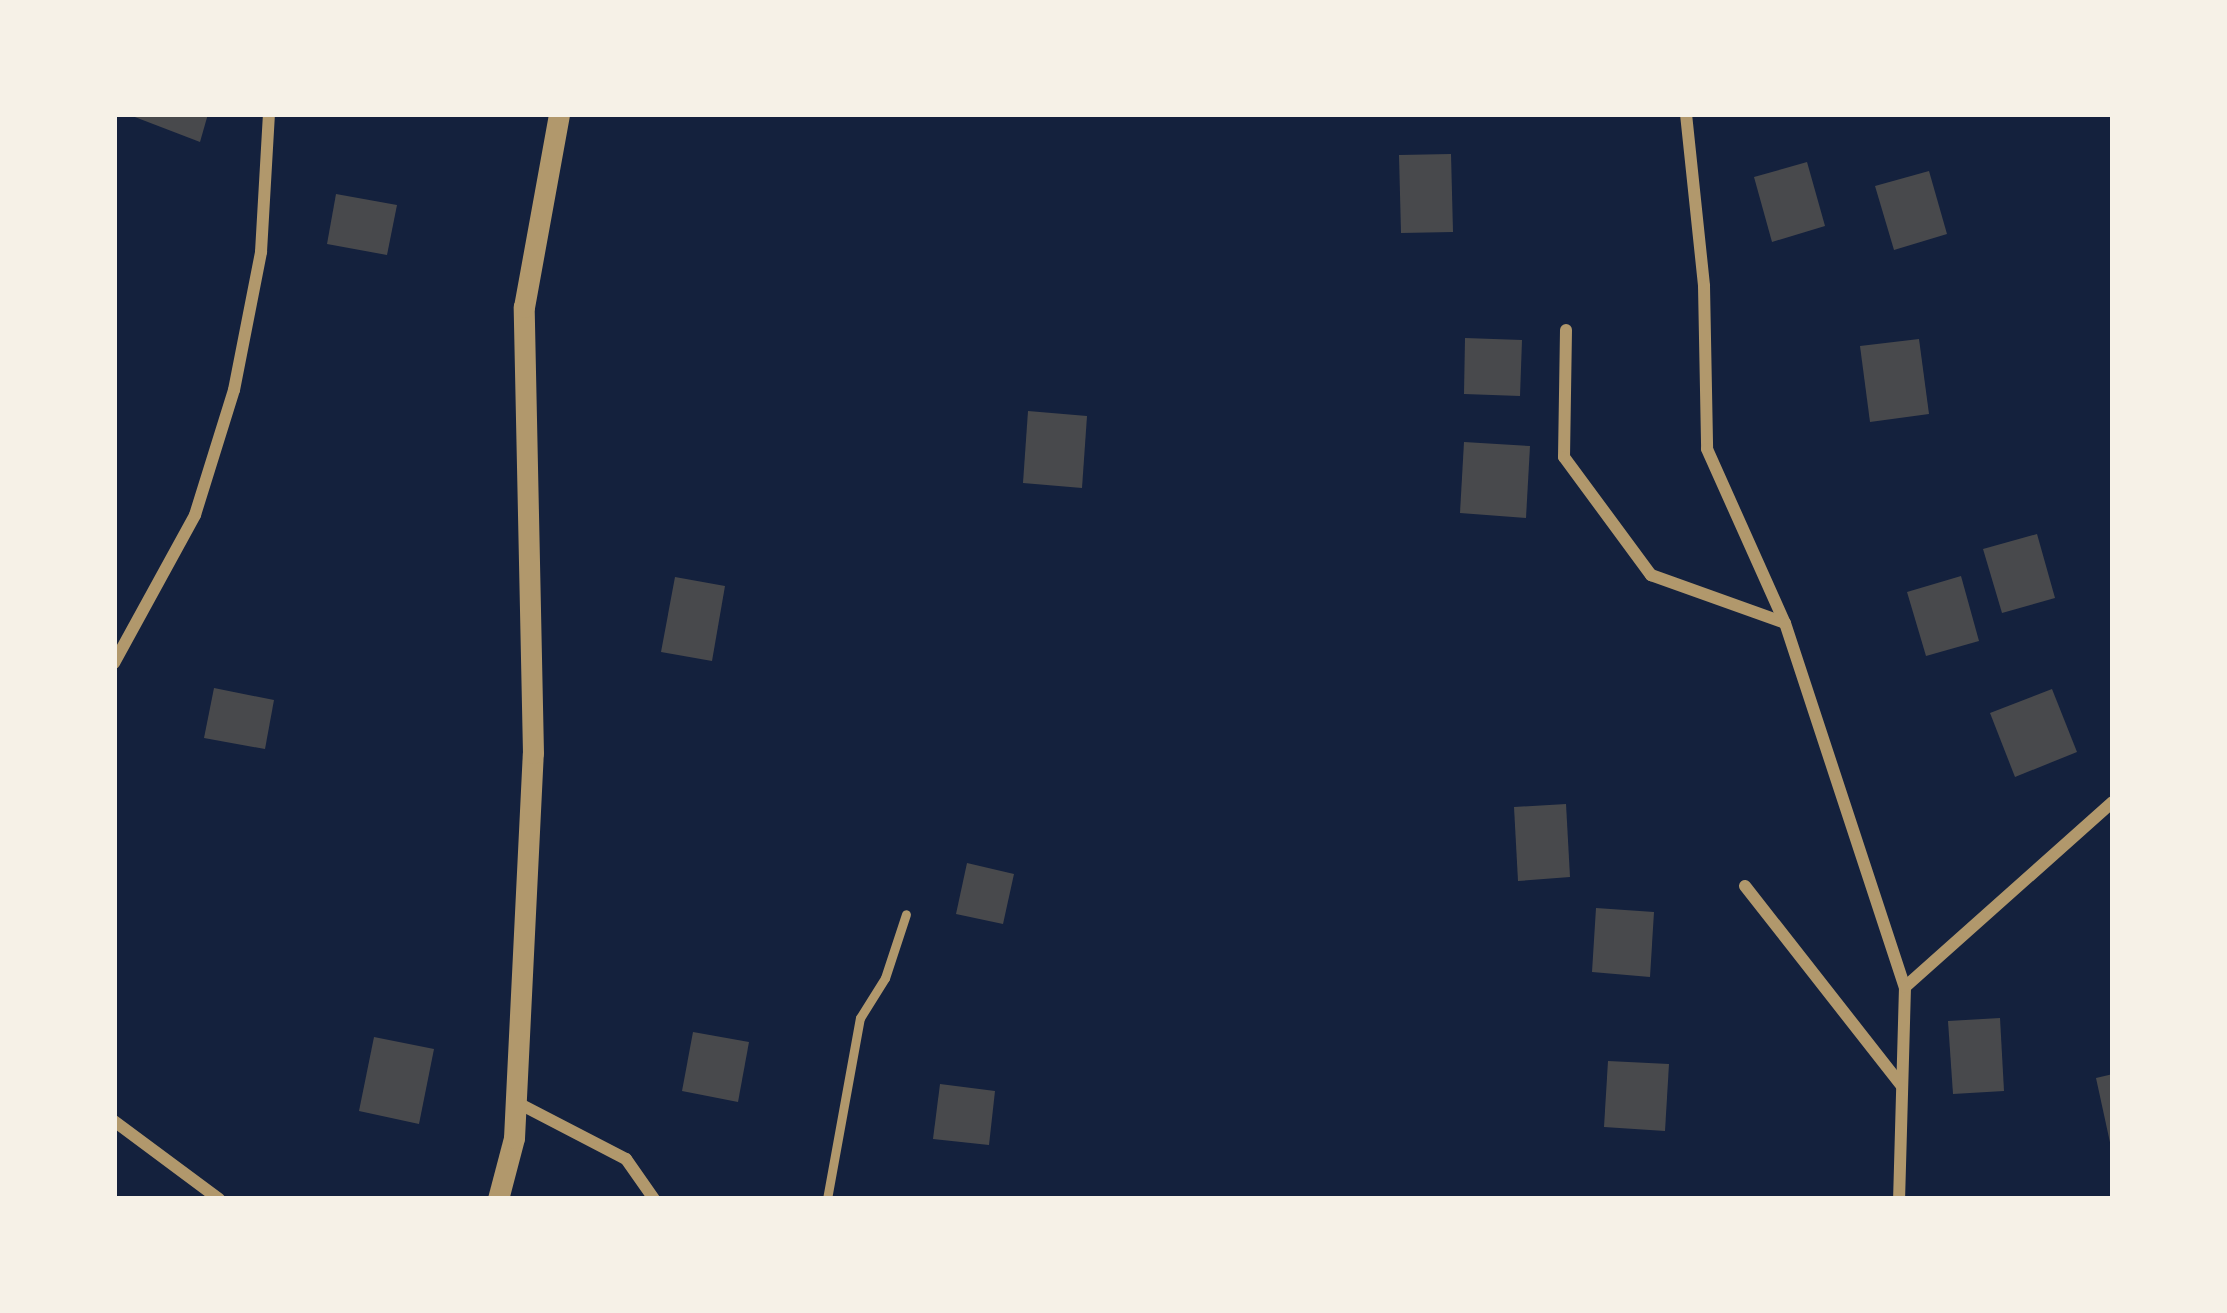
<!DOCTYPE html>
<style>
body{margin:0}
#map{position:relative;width:2227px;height:1313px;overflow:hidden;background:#14213d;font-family:"Work Sans",sans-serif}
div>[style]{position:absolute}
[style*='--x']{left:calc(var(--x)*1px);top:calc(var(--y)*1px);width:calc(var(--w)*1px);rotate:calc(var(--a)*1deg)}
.building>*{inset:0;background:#48494c}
.service>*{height:9px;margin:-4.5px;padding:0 4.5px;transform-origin:4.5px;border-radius:4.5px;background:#b1986c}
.minor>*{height:12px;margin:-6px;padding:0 6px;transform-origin:6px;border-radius:6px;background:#b1986c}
.tertiary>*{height:21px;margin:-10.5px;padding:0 10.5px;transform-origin:10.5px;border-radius:10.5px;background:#b1986c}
span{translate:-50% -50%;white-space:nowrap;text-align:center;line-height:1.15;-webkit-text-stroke:9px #f6f1e7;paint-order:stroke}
.frame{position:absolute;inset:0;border:117px solid #f6f1e7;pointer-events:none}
</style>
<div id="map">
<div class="building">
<i style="clip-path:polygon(127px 114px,208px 114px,200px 142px)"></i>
<i style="clip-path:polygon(1451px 154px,1453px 232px,1401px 233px,1399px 155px)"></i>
<i style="clip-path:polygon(1807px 162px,1825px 226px,1772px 242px,1754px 177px)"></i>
<i style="clip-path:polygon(1929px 171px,1947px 234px,1894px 250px,1875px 186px)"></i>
<i style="clip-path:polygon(336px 194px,397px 205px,387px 255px,327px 244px)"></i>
<i style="clip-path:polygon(1465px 338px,1522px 340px,1520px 396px,1464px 394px)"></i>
<i style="clip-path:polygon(1919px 339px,1929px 414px,1870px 422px,1860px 346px)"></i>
<i style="clip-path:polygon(1028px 411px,1087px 416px,1082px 488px,1023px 483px)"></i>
<i style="clip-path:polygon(1464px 442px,1530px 446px,1526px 518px,1460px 513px)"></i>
<i style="clip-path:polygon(2037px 534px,2055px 598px,2002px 613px,1983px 549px)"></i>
<i style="clip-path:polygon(1961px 576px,1979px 641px,1926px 656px,1907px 592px)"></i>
<i style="clip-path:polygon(675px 577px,725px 586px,712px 661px,661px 652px)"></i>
<i style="clip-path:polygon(214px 688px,274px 700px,265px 749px,204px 738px)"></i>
<i style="clip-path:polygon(2052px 689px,2077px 752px,2015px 777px,1990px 713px)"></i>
<i style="clip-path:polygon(1566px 804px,1570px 877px,1518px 881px,1514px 807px)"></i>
<i style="clip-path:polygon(967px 863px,1014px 874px,1003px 924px,956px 914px)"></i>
<i style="clip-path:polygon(1596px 908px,1654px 912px,1650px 977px,1592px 972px)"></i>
<i style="clip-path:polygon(2000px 1018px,2004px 1091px,1953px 1094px,1948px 1021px)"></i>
<i style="clip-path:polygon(693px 1032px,749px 1042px,738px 1102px,682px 1091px)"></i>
<i style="clip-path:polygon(374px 1037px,434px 1049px,419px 1124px,359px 1111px)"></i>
<i style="clip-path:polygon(1608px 1061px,1669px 1064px,1665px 1131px,1604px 1127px)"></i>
<i style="clip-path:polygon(2113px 1074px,2113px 1147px,2111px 1147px,2096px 1078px)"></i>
<i style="clip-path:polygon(940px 1084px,995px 1091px,989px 1145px,933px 1139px)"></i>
</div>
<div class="service">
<i style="--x:827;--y:1199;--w:184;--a:-79.7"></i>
<i style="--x:860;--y:1018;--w:47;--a:-58"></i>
<i style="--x:885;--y:978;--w:67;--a:-71.8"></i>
</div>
<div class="minor">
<i style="--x:1686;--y:114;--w:173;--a:84"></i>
<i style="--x:1704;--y:286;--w:163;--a:88.9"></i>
<i style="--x:1707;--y:449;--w:191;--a:65.9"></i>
<i style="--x:1785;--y:623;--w:383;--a:71.8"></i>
<i style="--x:1905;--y:987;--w:212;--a:91.6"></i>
<i style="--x:1566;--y:330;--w:127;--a:90.9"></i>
<i style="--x:1564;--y:457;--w:147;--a:53.6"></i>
<i style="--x:1651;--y:575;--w:142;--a:19.7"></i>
<i style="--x:114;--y:663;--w:169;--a:-61.3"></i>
<i style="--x:195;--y:515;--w:131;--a:-72.7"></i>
<i style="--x:234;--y:390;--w:141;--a:-78.9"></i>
<i style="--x:261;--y:252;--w:138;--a:-86.7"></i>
<i style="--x:1745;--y:886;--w:254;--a:51.9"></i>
<i style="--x:1905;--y:987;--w:278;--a:-41.7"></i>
<i style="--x:516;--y:1102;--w:124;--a:27.4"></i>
<i style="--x:626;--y:1159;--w:49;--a:55"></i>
<i style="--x:114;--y:1121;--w:131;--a:36.6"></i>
</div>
<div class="tertiary">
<i style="--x:498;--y:1199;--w:63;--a:-75.3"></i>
<i style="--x:514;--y:1138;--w:385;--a:-87.2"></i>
<i style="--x:533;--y:753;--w:446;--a:-91.2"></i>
<i style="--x:524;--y:307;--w:196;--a:-79.7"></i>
</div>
<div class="frame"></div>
</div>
